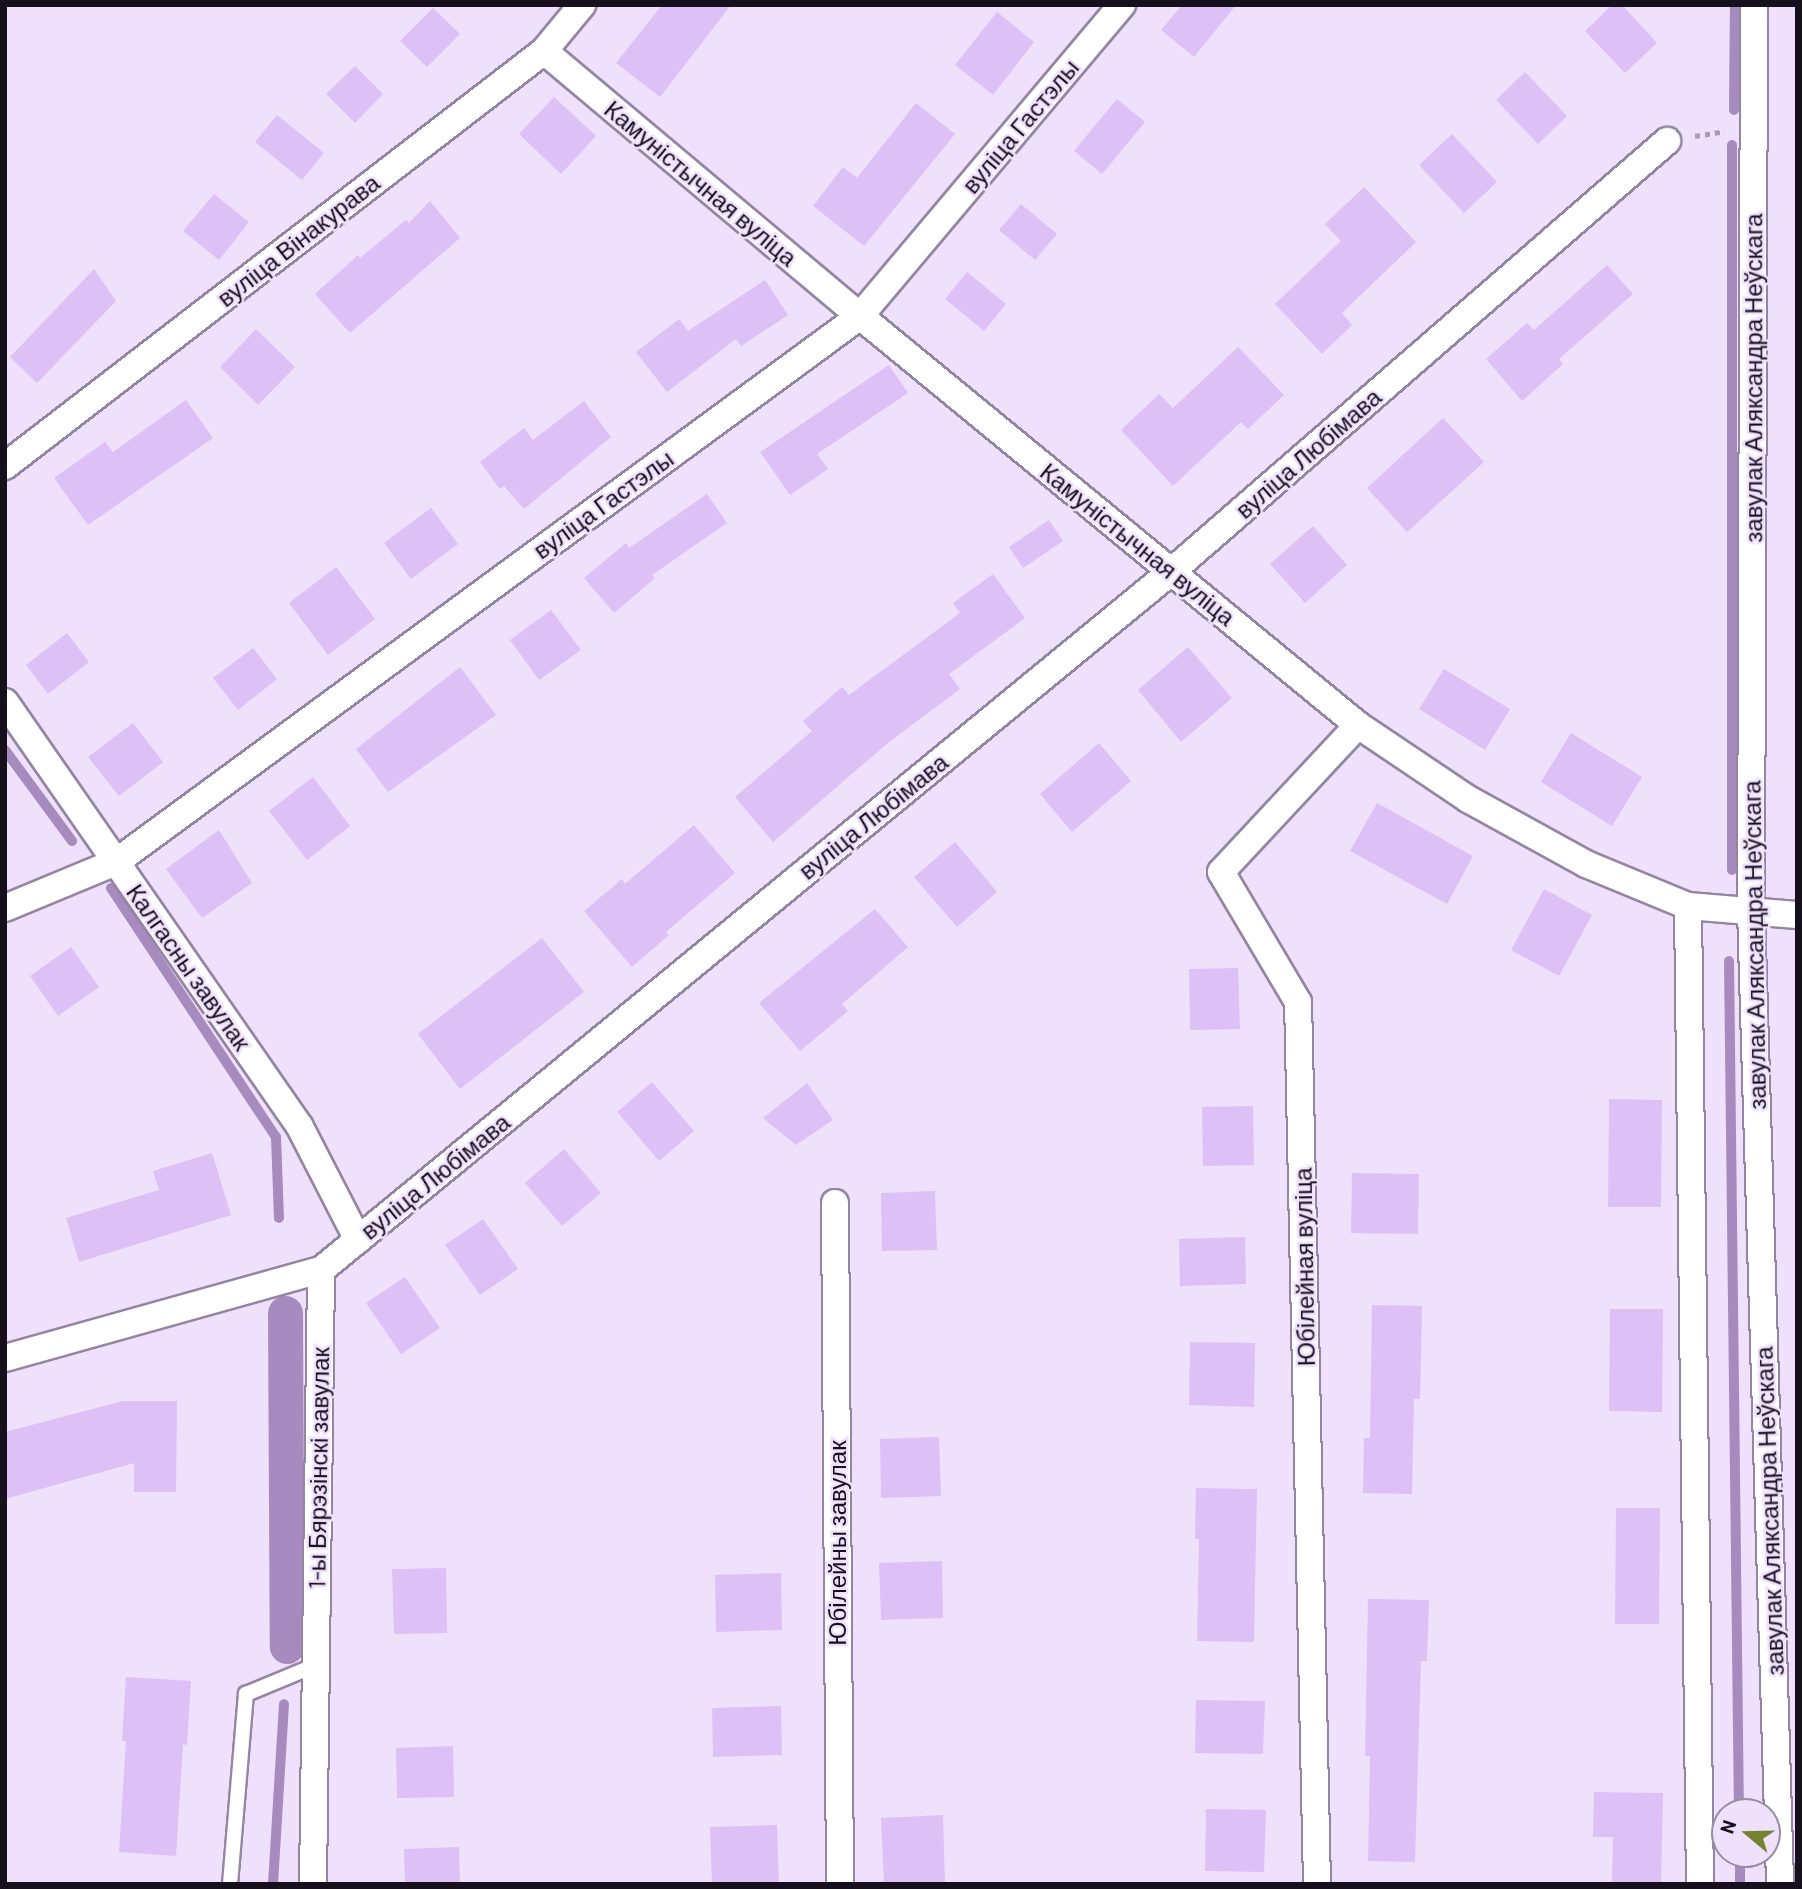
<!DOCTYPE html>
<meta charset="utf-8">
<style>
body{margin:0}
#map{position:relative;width:1802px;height:1889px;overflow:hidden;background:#efe0fc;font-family:Barlow,sans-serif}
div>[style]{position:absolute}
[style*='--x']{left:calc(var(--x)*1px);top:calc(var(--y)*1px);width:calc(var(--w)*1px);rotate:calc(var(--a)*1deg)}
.stream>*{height:10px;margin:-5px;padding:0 5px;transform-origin:5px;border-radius:5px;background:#a78bbe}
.canal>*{height:35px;margin:-17.5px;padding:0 17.5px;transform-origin:17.5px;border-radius:17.5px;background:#a78bbe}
.building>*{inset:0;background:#ddc1f6}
.path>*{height:4.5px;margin-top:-2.25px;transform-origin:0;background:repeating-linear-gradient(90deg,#a89cb3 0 5px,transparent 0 10px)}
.roads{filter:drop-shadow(2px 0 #9585a4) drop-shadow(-2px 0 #9585a4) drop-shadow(0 2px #9585a4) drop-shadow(0 -2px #9585a4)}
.service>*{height:14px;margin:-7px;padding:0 7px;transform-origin:7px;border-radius:7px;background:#fff}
.minor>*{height:26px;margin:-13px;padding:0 13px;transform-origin:13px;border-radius:13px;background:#fff}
span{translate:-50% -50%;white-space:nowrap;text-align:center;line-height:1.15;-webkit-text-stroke:5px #efe0fc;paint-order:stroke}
.street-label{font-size:24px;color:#16101c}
.frame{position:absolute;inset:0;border:7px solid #16101c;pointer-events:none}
.north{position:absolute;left:1711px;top:1798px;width:70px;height:70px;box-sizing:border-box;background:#efe0fc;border:2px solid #988da2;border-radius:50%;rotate:289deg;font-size:19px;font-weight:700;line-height:28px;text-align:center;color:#16101c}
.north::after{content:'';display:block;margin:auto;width:24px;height:32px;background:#758331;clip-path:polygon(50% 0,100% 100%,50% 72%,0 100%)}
</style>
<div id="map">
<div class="stream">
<i style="--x:1734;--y:110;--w:105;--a:-89.5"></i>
<i style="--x:5;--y:750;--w:113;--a:53.6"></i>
<i style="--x:1732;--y:870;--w:725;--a:-90"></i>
<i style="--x:111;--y:888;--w:299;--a:56.5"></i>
<i style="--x:276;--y:1137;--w:81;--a:87.9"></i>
<i style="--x:1729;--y:961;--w:851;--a:89.33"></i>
<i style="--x:1740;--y:1854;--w:30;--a:90"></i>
<i style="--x:273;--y:1884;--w:180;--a:-86.5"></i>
</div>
<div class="canal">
<i style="--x:285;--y:1313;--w:333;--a:89.7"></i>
</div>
<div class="building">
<i style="clip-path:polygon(662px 5px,731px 5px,660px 97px,616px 63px)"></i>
<i style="clip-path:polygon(1182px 5px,1236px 5px,1194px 57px,1161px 30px)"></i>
<i style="clip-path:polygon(1612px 5px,1622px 5px,1657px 43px,1625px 73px,1585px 31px)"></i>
<i style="clip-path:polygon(433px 8px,460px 34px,427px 67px,400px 41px)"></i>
<i style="clip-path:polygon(997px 12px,1034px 42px,993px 95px,955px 65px)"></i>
<i style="clip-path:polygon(355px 66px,383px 94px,355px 123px,326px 94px)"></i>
<i style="clip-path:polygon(1525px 72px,1567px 116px,1538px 144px,1496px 100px)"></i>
<i style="clip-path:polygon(554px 97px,596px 136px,561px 174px,519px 134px)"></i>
<i style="clip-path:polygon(1117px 99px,1145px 122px,1102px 174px,1074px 151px)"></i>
<i style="clip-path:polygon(916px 103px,955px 134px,864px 246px,813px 206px,843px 167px,857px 178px)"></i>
<i style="clip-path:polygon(277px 115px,324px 153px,302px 180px,255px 142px)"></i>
<i style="clip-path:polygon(1452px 134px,1497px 182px,1464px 213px,1419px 165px)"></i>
<i style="clip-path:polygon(1364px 187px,1416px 242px,1342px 313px,1352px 325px,1322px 354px,1275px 304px,1341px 241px,1325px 224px)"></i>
<i style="clip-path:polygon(214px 194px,249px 222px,219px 260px,183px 231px)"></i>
<i style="clip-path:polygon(430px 201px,460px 238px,350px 333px,315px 294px,358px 255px,360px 258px,406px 220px,409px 223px)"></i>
<i style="clip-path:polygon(1021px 204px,1057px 234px,1035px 260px,999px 230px)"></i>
<i style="clip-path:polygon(1607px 265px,1633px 294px,1559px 359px,1563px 364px,1522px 401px,1486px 359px,1527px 323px,1534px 330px)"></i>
<i style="clip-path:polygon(94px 269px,116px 301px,37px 383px,10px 357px)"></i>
<i style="clip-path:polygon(967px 272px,1006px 304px,984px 331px,945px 299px)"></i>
<i style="clip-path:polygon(765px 280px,788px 315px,741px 346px,736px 339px,667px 392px,636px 352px,679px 319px,688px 331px)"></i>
<i style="clip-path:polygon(256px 329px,295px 367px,258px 405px,220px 367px)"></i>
<i style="clip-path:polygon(1238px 347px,1284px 395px,1248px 429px,1241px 422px,1173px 486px,1121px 430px,1159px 394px,1173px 408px)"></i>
<i style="clip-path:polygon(889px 365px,908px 393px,817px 454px,828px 469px,790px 495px,760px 452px)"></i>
<i style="clip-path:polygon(186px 400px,213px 438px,88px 525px,54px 478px,105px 442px,113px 452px)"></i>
<i style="clip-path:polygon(584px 401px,611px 437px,524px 509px,504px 486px,500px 489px,480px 462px,524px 428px,533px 440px)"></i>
<i style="clip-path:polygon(1443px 418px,1484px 462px,1407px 532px,1367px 488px)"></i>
<i style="clip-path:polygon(707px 494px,727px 523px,652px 575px,655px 578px,614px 613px,584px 578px,626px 543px,629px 548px)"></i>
<i style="clip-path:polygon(431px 508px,458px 544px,411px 579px,384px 543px)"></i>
<i style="clip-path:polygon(1049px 520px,1063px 541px,1023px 568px,1009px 547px)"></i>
<i style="clip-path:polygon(1313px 526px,1347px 565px,1305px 603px,1270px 564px)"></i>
<i style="clip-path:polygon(336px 567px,375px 619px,328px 655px,289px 603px)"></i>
<i style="clip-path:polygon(993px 574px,1025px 618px,949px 674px,960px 689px,889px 742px,773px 842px,735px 797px,812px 731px,803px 721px,842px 687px,849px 695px,960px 613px,953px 603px)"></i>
<i style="clip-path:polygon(551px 610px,581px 650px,539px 680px,510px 640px)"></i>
<i style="clip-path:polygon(67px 633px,89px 662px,48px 694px,26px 665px)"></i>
<i style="clip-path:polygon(1188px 647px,1232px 698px,1181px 742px,1138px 690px)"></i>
<i style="clip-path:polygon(253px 648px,277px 679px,238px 710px,213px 678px)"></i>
<i style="clip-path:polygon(460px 667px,496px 715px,388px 792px,356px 749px)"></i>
<i style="clip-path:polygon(1444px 669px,1510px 709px,1485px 750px,1419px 709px)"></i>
<i style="clip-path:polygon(133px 723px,163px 762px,119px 796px,88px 757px)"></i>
<i style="clip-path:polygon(1571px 733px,1642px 777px,1612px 826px,1541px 782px)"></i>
<i style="clip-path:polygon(1099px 743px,1131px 781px,1072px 832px,1040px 794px)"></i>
<i style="clip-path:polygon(313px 777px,350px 826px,307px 860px,269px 811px)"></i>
<i style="clip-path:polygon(1377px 803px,1473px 856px,1447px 904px,1350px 851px)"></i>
<i style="clip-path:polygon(694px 825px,735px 873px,666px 932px,669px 935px,632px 967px,584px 911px,622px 879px,625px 884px)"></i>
<i style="clip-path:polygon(219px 830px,252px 883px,202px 918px,166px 869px)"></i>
<i style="clip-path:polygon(955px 842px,997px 892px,957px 927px,914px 877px)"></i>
<i style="clip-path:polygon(1544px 889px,1592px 915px,1559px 976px,1511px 950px)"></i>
<i style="clip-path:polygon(875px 909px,908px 947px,842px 1004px,848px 1011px,800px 1051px,759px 1003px)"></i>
<i style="clip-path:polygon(542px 938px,584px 992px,460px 1089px,418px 1034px)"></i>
<i style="clip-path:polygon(71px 947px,99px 987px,58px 1016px,30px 976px)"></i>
<i style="clip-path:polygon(1238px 968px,1240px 1029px,1190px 1030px,1189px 969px)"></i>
<i style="clip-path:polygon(652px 1082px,694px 1131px,659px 1161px,617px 1112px)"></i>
<i style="clip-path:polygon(807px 1083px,833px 1120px,796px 1145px,763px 1118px)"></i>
<i style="clip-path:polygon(1609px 1099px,1662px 1100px,1661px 1207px,1608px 1207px)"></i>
<i style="clip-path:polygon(1253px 1106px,1254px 1165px,1203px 1166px,1202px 1107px)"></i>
<i style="clip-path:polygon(564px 1149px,601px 1193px,562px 1226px,525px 1183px)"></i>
<i style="clip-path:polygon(212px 1153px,231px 1215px,79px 1262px,66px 1218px,159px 1190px,153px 1171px)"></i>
<i style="clip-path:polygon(1352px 1173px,1419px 1174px,1418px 1234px,1351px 1233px)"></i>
<i style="clip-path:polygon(935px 1191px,937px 1250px,882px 1251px,881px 1193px)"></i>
<i style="clip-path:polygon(483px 1219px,518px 1269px,480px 1295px,445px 1245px)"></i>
<i style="clip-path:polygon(1245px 1237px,1246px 1284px,1180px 1286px,1179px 1239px)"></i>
<i style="clip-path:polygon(405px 1277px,440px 1328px,401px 1354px,366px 1303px)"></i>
<i style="clip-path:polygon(1372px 1305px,1422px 1306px,1420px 1399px,1414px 1399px,1412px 1494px,1363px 1493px,1364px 1438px,1370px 1438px)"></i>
<i style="clip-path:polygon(1610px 1309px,1663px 1309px,1662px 1412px,1609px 1411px)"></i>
<i style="clip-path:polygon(1190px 1342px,1255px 1343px,1254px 1407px,1189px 1405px)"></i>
<i style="clip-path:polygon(123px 1401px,177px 1401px,176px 1492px,134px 1492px,134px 1463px,5px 1499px,5px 1432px)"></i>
<i style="clip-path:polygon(939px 1437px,941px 1496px,881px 1498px,880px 1439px)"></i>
<i style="clip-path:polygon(1196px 1488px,1257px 1489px,1254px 1642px,1197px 1641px,1199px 1539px,1195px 1539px)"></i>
<i style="clip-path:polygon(1616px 1508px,1660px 1508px,1659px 1624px,1615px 1624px)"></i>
<i style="clip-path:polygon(942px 1561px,943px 1618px,881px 1620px,879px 1563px)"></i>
<i style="clip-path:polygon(446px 1568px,447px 1633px,394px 1634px,392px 1569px)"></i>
<i style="clip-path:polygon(781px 1573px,782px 1630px,716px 1632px,715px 1575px)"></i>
<i style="clip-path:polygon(1368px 1599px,1429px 1600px,1427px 1661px,1421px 1661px,1415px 1862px,1368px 1861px,1370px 1756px,1365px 1756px)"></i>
<i style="clip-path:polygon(126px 1677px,191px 1681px,187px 1745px,183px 1744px,176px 1856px,119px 1852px,126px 1741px,122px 1741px)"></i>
<i style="clip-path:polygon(1196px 1700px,1265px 1701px,1263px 1754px,1195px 1753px)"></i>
<i style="clip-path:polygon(781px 1706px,782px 1755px,713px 1757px,712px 1708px)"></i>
<i style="clip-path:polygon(453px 1746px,454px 1797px,397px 1798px,396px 1748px)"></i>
<i style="clip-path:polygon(1594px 1792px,1663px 1793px,1661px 1884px,1612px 1884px,1613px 1837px,1593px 1837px)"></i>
<i style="clip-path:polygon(1206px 1809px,1266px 1810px,1264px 1872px,1205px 1871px)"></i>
<i style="clip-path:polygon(943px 1815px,945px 1884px,884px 1884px,881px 1818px)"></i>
<i style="clip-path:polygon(777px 1825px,779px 1884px,712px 1884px,710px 1827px)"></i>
<i style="clip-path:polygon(459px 1847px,460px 1884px,405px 1884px,404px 1849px)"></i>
</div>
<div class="path">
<i style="--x:1695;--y:136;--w:30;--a:-9"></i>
</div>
<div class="roads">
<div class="service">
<i style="--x:230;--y:1884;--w:191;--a:-85.2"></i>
<i style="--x:246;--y:1694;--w:76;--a:-22.5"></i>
</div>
<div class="minor">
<i style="--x:1754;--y:5;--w:905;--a:90.19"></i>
<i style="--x:1751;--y:910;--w:974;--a:88.29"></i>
<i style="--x:544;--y:51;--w:412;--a:40"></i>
<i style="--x:860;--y:316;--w:644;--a:39.4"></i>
<i style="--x:1358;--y:725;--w:133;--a:33.9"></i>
<i style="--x:1468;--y:799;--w:135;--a:28.8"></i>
<i style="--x:1586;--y:864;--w:110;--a:22.4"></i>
<i style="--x:1688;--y:906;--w:109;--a:4.7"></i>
<i style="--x:5;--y:466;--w:680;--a:-37.59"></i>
<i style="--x:544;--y:51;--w:60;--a:-50.4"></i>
<i style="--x:5;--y:702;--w:517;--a:55.23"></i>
<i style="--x:300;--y:1127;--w:127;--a:62.8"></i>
<i style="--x:1688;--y:906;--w:978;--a:89.3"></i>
<i style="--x:5;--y:908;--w:120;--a:-22.5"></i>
<i style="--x:116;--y:862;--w:923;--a:-36.27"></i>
<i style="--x:860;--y:316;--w:407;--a:-49.9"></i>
<i style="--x:835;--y:1203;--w:681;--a:89.58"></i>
<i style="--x:5;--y:1358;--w:328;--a:-15.6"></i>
<i style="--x:321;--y:1270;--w:1101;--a:-39.4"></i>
<i style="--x:1172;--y:571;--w:656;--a:-40.98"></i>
<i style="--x:313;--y:1884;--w:614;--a:-89.25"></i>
<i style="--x:1317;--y:1884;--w:882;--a:-91.23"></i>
<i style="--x:1298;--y:1002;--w:151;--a:-120.6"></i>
<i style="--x:1221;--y:872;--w:201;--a:-47"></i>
</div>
</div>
<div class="street-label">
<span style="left:1020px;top:126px;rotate:-50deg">вуліца Гастэлы</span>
<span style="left:701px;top:183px;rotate:40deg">Камуністычная вуліца</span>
<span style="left:298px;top:240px;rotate:-38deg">вуліца Вінакурава</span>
<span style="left:1753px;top:378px;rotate:-90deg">завулак Аляксандра Неўскага</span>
<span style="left:1308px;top:453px;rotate:-41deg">вуліца Любімава</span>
<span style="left:603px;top:504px;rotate:-36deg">вуліца Гастэлы</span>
<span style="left:1138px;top:544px;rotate:39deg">Камуністычная вуліца</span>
<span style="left:873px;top:816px;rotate:-39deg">вуліца Любімава</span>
<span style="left:1754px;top:945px;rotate:-91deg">завулак Аляксандра Неўскага</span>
<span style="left:189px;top:967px;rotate:55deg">Калгасны завулак</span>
<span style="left:435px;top:1176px;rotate:-39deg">вуліца Любімава</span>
<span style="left:1304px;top:1267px;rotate:-91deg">Юбілейная вуліца</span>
<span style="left:318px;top:1468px;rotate:-89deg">1-ы Бярэзінскі завулак</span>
<span style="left:1769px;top:1511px;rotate:-92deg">завулак Аляксандра Неўскага</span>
<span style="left:837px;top:1543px;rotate:-90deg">Юбілейны завулак</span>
</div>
<div class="frame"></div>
<div class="north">N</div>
</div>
